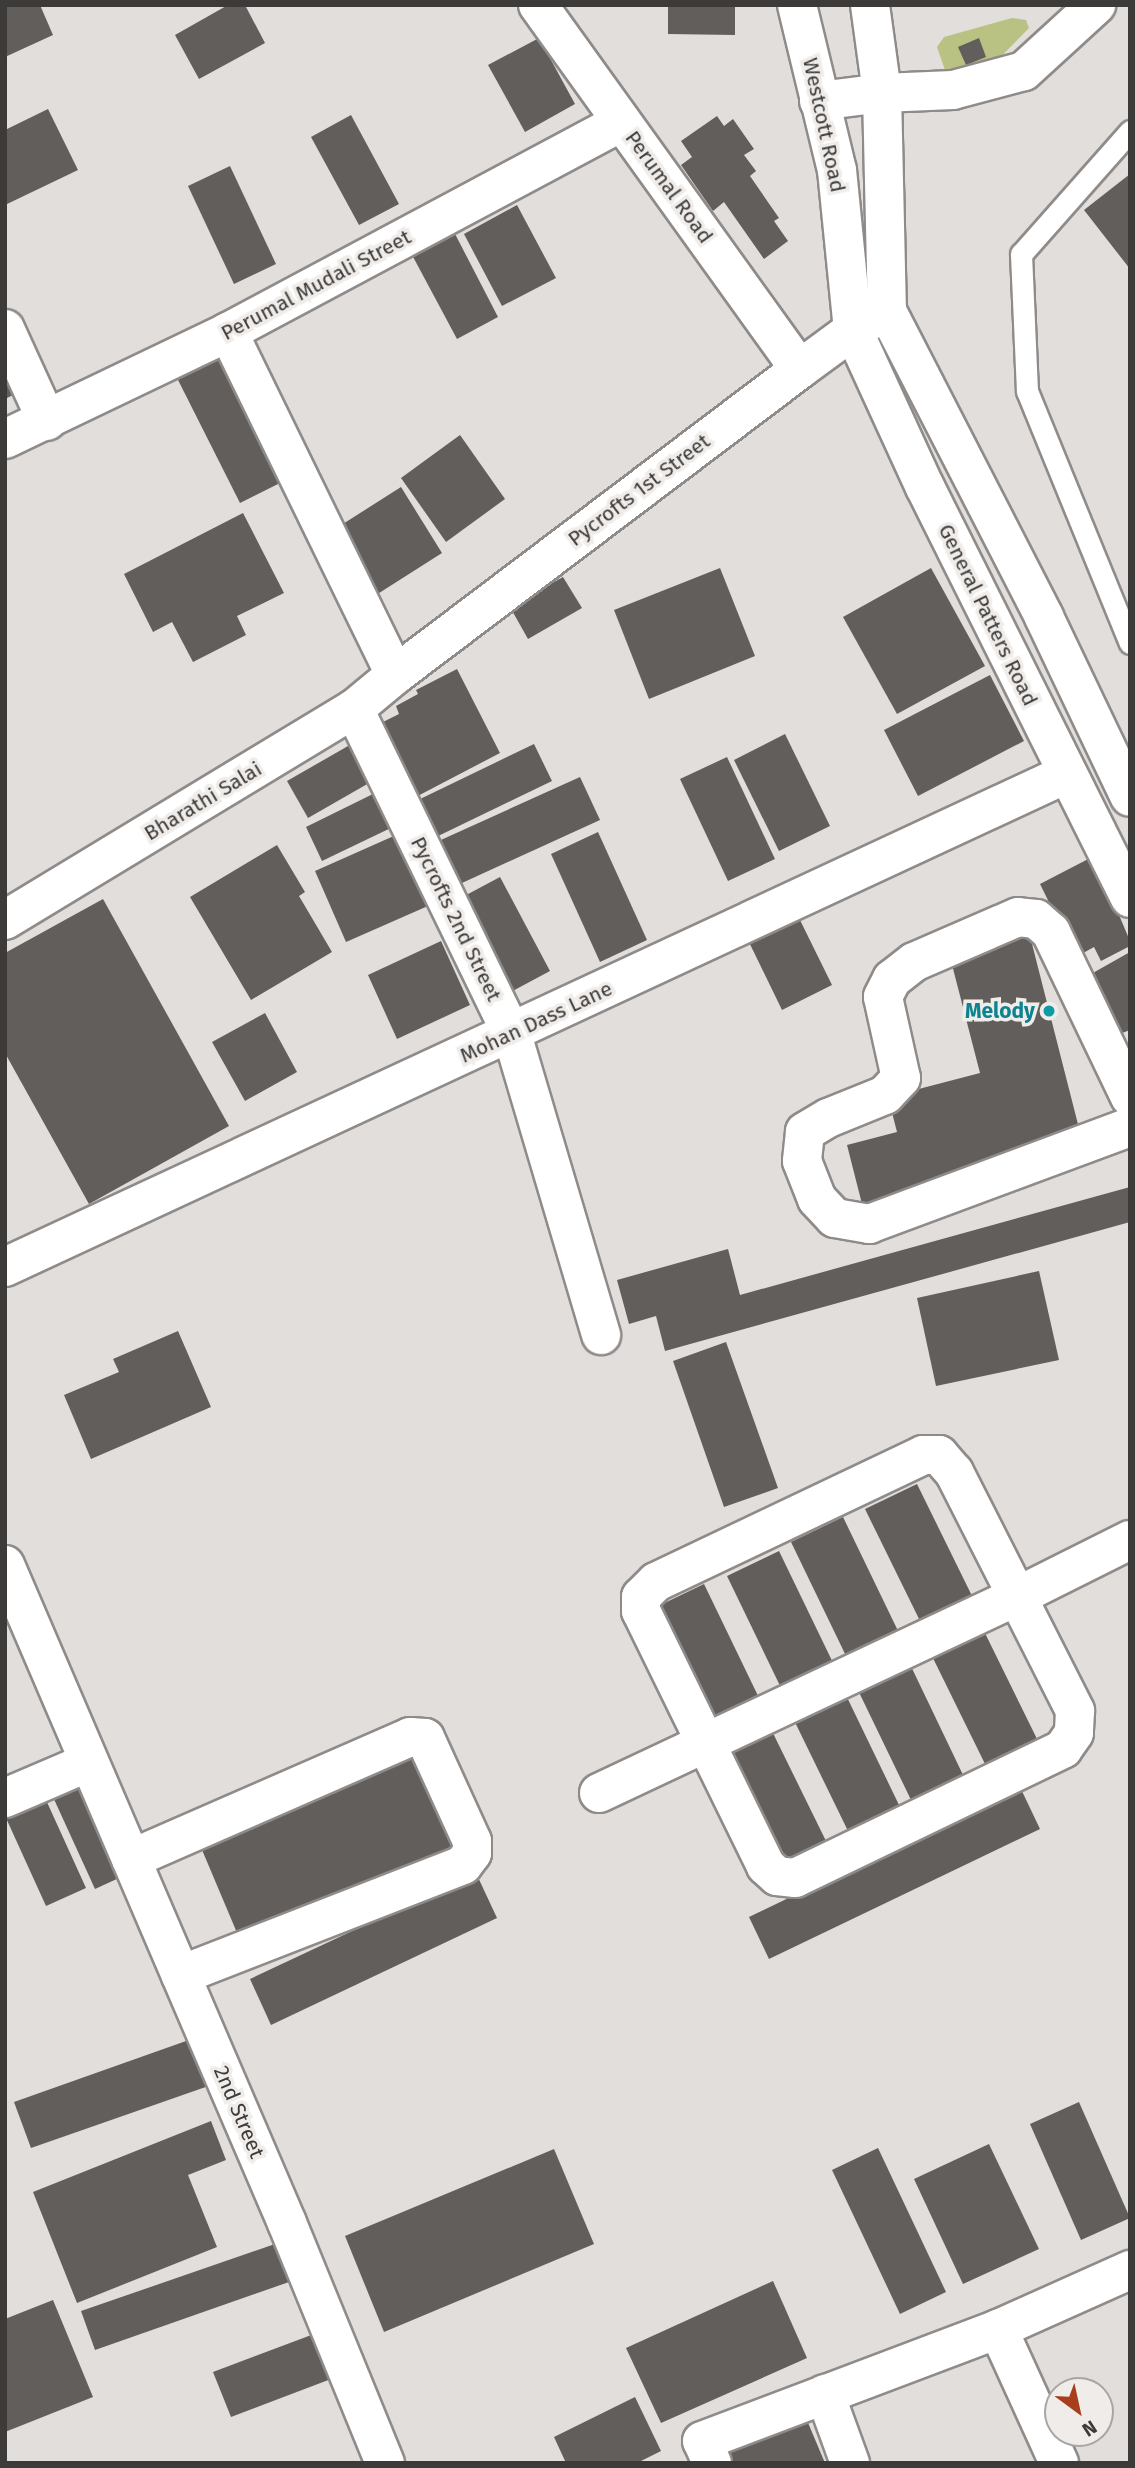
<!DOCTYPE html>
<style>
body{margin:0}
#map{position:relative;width:1135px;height:2468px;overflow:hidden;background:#e2dedc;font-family:"Fira Sans",sans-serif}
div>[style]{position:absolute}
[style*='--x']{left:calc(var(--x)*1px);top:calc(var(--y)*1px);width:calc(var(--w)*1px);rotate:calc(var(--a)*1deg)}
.green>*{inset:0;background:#b9c183}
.building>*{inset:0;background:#615e5b}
.roads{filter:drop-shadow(2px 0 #8f8b89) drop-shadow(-2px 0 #8f8b89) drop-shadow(0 2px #8f8b89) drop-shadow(0 -2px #8f8b89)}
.lane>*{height:21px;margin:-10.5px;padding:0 10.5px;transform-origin:10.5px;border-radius:10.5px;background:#fff}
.street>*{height:38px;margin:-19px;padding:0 19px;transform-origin:19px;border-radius:19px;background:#fff}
.secondary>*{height:38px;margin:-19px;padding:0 19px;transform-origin:19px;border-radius:19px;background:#fff}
.dots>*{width:19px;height:19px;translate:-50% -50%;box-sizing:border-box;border:4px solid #efece9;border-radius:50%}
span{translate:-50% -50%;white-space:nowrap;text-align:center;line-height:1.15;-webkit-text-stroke:7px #efece9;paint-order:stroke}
.street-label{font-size:21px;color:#3d3b3a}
.culture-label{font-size:21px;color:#0d838f;font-weight:700}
.right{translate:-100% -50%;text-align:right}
.frame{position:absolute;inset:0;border:7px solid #3d3b3a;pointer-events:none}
.north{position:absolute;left:1044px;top:2377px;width:70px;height:70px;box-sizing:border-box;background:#efece9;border:2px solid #a8a5a3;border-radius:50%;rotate:147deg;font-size:19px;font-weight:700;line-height:28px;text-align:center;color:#3d3b3a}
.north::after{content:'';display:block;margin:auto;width:24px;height:32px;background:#a73f1e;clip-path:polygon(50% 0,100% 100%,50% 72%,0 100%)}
</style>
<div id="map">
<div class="green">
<i style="clip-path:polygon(1012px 18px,1026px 20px,1029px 28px,975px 83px,946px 73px,937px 47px,944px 37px)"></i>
</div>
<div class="building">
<i style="clip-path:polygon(5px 5px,40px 5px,53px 35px,5px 57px)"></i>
<i style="clip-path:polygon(228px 5px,245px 5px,265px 43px,199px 79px,175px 35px)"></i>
<i style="clip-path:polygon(668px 5px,735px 5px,735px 35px,668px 34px)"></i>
<i style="clip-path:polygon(539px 38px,575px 104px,525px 132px,488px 65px)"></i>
<i style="clip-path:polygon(979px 38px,986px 57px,966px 65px,958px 47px)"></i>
<i style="clip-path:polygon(48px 109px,78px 170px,5px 205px,5px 130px)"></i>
<i style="clip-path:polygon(351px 115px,399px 204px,359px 225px,311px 137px)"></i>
<i style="clip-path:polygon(717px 116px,724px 126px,733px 119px,754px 149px,744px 155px,756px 171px,750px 176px,779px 218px,774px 221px,788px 241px,764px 259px,724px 202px,713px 211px,681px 165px,692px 157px,681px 141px)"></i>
<i style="clip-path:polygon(230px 166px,276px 264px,234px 284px,188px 186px)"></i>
<i style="clip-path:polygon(1130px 174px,1130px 269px,1084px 210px)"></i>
<i style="clip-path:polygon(517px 205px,556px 278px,502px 306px,464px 234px)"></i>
<i style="clip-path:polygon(453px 230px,498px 317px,457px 339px,411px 253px)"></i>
<i style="clip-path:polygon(221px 346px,288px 479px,240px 503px,173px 370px)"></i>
<i style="clip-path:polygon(5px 374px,15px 394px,5px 399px)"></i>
<i style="clip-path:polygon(460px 435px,505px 499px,446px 542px,401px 478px)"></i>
<i style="clip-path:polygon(401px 487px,442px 553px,376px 595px,335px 529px)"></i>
<i style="clip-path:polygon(243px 513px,284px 593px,237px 616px,246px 635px,193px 662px,172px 622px,153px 632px,124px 574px)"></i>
<i style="clip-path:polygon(720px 568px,755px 656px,649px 699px,614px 610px)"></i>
<i style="clip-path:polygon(931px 568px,985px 666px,897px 714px,843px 617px)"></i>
<i style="clip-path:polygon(563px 577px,582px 608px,528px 639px,510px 607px)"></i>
<i style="clip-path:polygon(457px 669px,500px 753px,410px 800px,373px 727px,399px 714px,396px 706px,418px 694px,416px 690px)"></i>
<i style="clip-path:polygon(990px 675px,1024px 741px,918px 796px,884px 730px)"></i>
<i style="clip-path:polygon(785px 734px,830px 826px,779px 851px,734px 760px)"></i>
<i style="clip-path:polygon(355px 742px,376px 779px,308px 818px,287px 781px)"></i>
<i style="clip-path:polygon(534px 744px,552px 781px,434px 838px,416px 801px)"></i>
<i style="clip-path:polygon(727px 757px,775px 859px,728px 881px,680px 779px)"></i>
<i style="clip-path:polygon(580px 777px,600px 820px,451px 888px,432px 844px)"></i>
<i style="clip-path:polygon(381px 790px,397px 825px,322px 861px,306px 827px)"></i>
<i style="clip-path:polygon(405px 831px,437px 902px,346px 942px,315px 871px)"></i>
<i style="clip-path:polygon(598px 832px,647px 940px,600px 962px,551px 854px)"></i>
<i style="clip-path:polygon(277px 845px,305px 892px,299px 896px,332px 952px,251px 1000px,190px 897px)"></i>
<i style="clip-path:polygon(1094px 856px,1130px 941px,1130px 946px,1101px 961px,1094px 947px,1076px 957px,1040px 884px)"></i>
<i style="clip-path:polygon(500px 877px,550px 971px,505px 995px,455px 901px)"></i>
<i style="clip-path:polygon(103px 899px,229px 1126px,89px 1204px,5px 1053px,5px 953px)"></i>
<i style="clip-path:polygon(797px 914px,832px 985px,782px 1010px,747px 938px)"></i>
<i style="clip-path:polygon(1030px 936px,1082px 1140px,862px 1204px,847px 1145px,897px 1132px,888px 1097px,980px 1073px,950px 957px)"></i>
<i style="clip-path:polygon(441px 941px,470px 1005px,397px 1039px,368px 975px)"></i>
<i style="clip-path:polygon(1130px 952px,1130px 1030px,1117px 1035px,1084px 978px)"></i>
<i style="clip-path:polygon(265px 1013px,297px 1072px,245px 1101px,212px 1042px)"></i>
<i style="clip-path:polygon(1130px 1187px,1130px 1222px,665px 1351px,656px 1316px,629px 1324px,617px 1280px,728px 1249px,740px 1295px)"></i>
<i style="clip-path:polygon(1039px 1271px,1059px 1360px,936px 1386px,917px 1298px)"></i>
<i style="clip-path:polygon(178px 1331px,211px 1407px,91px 1459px,64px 1395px,119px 1372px,113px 1359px)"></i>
<i style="clip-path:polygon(726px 1342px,778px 1488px,724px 1507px,673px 1361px)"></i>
<i style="clip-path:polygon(917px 1484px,975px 1602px,923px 1627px,865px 1509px)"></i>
<i style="clip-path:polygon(843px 1517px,900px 1635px,848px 1660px,791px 1542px)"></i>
<i style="clip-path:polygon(779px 1551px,836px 1669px,784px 1694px,727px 1576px)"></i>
<i style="clip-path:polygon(704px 1584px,761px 1702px,710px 1727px,652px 1609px)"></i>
<i style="clip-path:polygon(981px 1625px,1039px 1743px,987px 1768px,929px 1650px)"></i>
<i style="clip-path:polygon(907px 1658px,964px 1777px,912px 1802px,855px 1684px)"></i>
<i style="clip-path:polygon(843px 1689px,900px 1807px,849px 1833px,791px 1714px)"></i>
<i style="clip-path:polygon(768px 1723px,826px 1841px,774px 1866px,716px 1748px)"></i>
<i style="clip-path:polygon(419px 1742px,466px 1852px,243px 1947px,197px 1838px)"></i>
<i style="clip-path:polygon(90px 1780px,132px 1872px,95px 1889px,53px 1797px)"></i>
<i style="clip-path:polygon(1020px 1787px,1040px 1829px,769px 1959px,749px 1917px)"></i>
<i style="clip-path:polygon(46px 1800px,86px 1888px,46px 1906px,6px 1818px)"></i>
<i style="clip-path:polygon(476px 1873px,497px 1918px,271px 2025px,250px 1979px)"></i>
<i style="clip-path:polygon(203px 2035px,220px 2082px,31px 2148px,14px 2102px)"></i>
<i style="clip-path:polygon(1079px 2102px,1130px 2218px,1081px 2240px,1030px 2124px)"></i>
<i style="clip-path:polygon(211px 2121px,226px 2160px,188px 2175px,217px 2247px,77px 2303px,33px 2192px)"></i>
<i style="clip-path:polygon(989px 2144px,1039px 2249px,963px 2284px,914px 2179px)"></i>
<i style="clip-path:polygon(878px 2148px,946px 2292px,900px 2314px,832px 2170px)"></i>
<i style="clip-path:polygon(554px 2149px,594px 2244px,384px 2332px,345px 2236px)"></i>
<i style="clip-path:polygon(275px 2244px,289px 2282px,95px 2350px,81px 2311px)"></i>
<i style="clip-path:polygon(773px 2281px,807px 2358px,661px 2423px,626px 2348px)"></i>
<i style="clip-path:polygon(53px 2300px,93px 2397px,5px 2432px,5px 2319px)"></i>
<i style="clip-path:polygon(314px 2334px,331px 2379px,231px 2417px,213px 2372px)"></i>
<i style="clip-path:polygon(635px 2397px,661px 2451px,637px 2463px,566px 2463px,554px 2437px)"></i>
<i style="clip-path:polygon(806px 2418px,825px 2463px,732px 2463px,727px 2453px)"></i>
</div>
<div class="roads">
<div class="lane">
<i style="--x:1130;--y:131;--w:164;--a:131.5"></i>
<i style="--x:1021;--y:254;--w:137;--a:87.5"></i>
<i style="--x:1027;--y:391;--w:272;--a:67.8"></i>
</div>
<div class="street">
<i style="--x:538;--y:5;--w:448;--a:54.3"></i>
<i style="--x:5;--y:329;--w:101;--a:65.5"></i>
<i style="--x:228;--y:332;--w:381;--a:64"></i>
<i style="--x:5;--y:439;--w:247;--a:-25.6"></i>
<i style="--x:228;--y:332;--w:446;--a:-28.1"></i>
<i style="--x:354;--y:709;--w:361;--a:64.1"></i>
<i style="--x:512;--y:1034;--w:314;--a:73.5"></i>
<i style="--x:1130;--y:1097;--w:183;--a:-115.6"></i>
<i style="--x:1051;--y:932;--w:20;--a:-139"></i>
<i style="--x:1036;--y:919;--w:18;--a:-174"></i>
<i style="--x:1018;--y:917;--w:113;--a:156.6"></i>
<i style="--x:914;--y:962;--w:28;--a:142"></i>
<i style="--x:892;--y:979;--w:20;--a:117"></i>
<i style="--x:883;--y:997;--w:83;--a:77.5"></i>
<i style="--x:901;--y:1078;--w:23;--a:133"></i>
<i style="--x:885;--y:1095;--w:61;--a:158"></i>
<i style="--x:828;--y:1118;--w:27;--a:149"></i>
<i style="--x:805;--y:1132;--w:29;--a:96"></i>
<i style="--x:802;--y:1161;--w:41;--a:68.5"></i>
<i style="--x:817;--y:1199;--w:26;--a:47"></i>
<i style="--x:835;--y:1218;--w:35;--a:10"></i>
<i style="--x:869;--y:1224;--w:278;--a:-20.4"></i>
<i style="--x:5;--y:1267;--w:1170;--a:-24.92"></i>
<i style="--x:923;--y:1455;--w:16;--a:0"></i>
<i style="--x:939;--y:1455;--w:23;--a:49"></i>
<i style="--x:954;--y:1472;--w:268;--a:63.1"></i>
<i style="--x:1075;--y:1711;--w:22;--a:93"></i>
<i style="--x:1074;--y:1733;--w:19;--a:125"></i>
<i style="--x:1063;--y:1749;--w:297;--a:154.3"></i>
<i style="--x:795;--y:1878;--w:18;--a:-174"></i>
<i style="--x:777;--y:1876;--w:15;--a:-138"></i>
<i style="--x:766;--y:1866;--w:284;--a:-116.1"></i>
<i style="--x:641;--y:1611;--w:14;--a:-90"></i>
<i style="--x:641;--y:1597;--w:21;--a:-45"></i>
<i style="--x:656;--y:1582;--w:296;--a:-25.4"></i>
<i style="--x:5;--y:1565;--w:716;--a:66.8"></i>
<i style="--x:287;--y:2223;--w:259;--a:67.8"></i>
<i style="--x:599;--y:1793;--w:463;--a:-25.2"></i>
<i style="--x:1018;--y:1596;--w:125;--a:-26.6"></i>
<i style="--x:5;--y:1798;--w:91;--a:-23.2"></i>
<i style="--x:131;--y:1859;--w:305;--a:-23.6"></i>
<i style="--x:410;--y:1737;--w:15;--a:4"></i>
<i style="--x:425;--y:1738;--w:113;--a:65.5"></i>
<i style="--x:472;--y:1841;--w:12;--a:90"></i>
<i style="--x:472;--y:1853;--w:15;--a:127"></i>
<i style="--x:463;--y:1865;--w:303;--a:158.7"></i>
<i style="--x:998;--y:2329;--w:147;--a:65.5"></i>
<i style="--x:825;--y:2394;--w:73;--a:70.1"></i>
<i style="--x:712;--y:2463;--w:24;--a:-114"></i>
<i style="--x:702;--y:2441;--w:316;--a:-20.7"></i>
<i style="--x:998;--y:2329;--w:145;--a:-24.1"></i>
</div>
<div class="secondary">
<i style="--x:797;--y:5;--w:170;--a:76.4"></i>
<i style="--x:837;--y:170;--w:161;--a:84.3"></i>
<i style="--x:853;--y:330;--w:173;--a:65.4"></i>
<i style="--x:925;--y:487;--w:459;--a:63.5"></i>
<i style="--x:870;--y:5;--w:89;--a:82.2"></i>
<i style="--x:882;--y:93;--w:218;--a:88.7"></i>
<i style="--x:887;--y:311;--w:344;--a:62.8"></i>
<i style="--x:1044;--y:617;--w:199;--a:64.5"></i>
<i style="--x:819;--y:101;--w:64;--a:-7.2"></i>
<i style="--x:882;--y:93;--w:71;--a:-2.4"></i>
<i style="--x:953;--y:90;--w:73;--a:-15"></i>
<i style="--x:1024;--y:71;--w:98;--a:-42.5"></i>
<i style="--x:5;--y:920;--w:408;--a:-31.2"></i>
<i style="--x:354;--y:709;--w:53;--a:-39.7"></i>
<i style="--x:395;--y:675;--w:508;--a:-37.07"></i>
<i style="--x:800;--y:369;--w:66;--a:-36.3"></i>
<i style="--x:853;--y:330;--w:39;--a:-29"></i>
</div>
</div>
<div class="dots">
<i style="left:1049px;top:1011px;background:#0f9aa8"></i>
</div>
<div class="street-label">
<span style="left:824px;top:125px;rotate:78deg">Westcott Road</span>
<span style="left:669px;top:187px;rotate:54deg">Perumal Road</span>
<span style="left:316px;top:285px;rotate:-28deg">Perumal Mudali Street</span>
<span style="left:639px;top:490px;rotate:-37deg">Pycrofts 1st Street</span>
<span style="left:988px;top:615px;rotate:64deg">General Patters Road</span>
<span style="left:203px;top:801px;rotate:-31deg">Bharathi Salai</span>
<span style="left:456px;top:919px;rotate:64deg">Pycrofts 2nd Street</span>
<span style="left:536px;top:1022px;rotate:-25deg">Mohan Dass Lane</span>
<span style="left:239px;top:2112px;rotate:67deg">2nd Street</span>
</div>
<div class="culture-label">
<span class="right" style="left:1035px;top:1011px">Melody</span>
</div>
<div class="frame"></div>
<div class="north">N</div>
</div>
